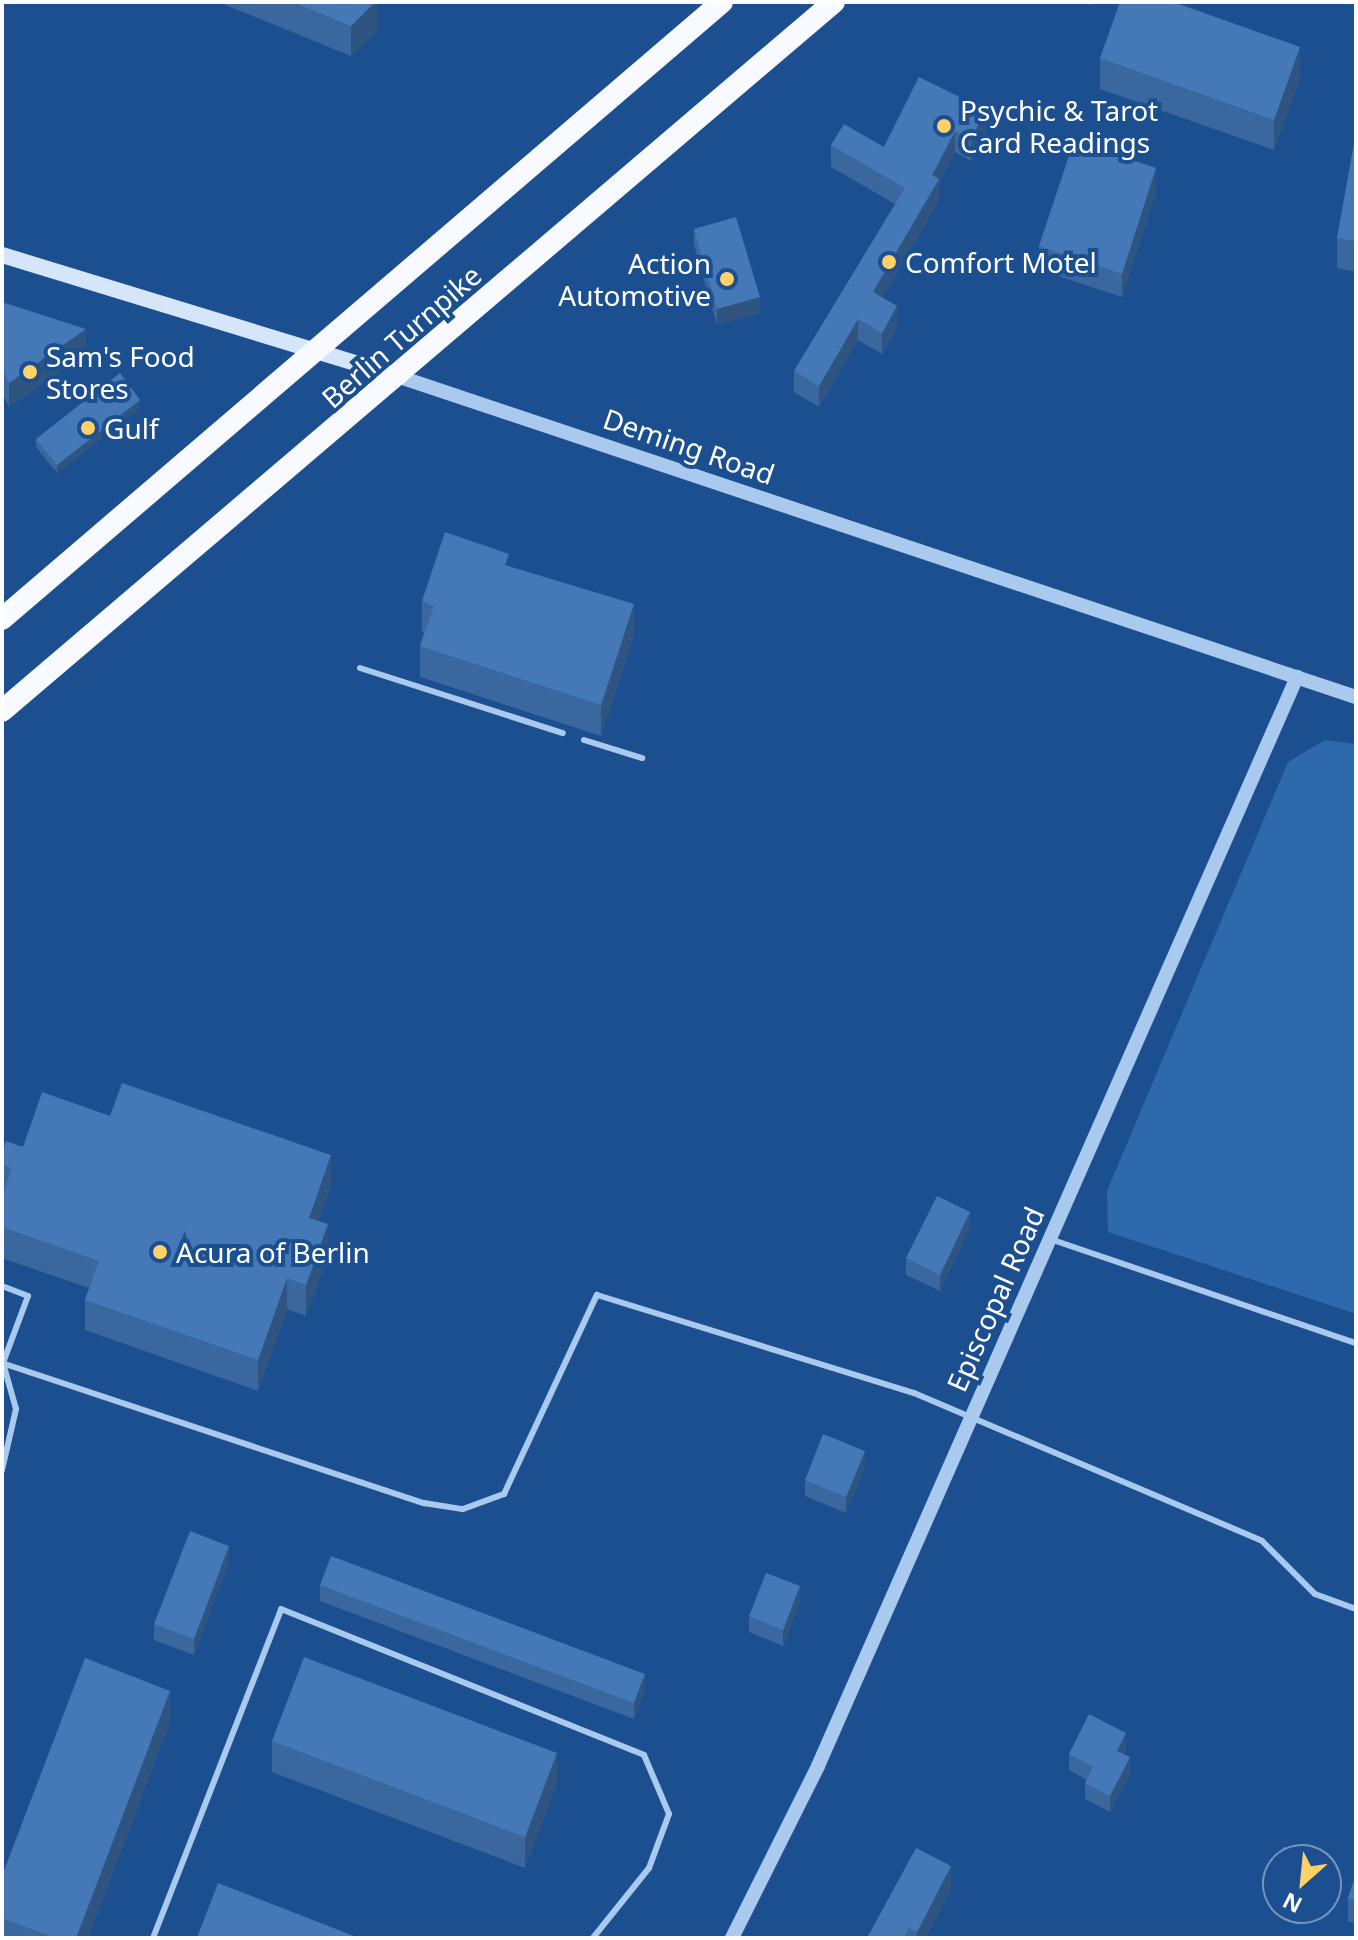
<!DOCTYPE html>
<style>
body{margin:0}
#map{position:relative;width:1358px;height:1940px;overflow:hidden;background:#1b4f8f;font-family:"Noto Sans",sans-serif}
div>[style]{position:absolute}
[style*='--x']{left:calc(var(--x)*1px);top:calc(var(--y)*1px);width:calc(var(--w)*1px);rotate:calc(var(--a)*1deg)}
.green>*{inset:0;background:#2e69ad}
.service>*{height:6px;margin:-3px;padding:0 3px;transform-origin:3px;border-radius:3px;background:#a9c9ee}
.tertiary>*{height:14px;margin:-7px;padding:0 7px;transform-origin:7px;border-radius:7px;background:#a9c9ee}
.secondary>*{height:16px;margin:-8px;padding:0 8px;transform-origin:8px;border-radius:8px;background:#d6e6fa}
.trunk>*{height:22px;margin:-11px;padding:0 11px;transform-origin:11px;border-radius:11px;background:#f8faff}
.wall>*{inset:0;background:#3a679d}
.shaded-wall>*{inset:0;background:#305480}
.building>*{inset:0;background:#4478b7}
.dots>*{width:22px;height:22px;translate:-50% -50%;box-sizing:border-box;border:4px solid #1b4f8f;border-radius:50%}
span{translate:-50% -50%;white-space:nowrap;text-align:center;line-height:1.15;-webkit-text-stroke:8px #1b4f8f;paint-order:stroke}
.poi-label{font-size:28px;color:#fff}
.left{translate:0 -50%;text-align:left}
.right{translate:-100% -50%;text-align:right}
.street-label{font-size:28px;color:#fff}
.frame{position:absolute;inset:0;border:4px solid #fff;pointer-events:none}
.north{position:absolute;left:1262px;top:1844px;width:80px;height:80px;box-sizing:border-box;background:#1b4f8f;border:2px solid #7695bc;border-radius:50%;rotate:207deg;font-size:22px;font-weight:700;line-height:32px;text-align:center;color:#fff}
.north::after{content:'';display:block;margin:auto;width:28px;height:36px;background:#ffd166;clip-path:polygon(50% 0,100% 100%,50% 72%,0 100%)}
</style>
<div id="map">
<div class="green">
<i style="clip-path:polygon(1325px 740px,1356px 744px,1356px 1314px,1108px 1232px,1107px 1191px,1288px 762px)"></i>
</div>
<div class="service">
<i style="--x:360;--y:668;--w:213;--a:17.8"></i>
<i style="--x:584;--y:740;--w:61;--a:17.2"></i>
<i style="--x:1050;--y:1239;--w:323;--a:18.8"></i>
<i style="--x:2;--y:1286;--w:28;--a:21"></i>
<i style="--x:28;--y:1296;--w:72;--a:110.5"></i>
<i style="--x:3;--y:1363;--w:48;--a:74.2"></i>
<i style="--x:16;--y:1409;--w:63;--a:102.9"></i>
<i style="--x:2;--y:1363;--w:445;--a:18.4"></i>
<i style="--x:424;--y:1503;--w:39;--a:9"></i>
<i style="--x:463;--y:1509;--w:44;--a:-20.1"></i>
<i style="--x:504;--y:1494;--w:220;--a:-65"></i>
<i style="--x:597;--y:1295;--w:332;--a:17.2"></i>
<i style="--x:914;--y:1393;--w:378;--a:23"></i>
<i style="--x:1262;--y:1541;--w:75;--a:45"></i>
<i style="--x:1315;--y:1594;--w:44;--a:20.1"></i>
<i style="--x:153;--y:1938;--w:353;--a:-68.7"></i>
<i style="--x:281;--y:1609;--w:391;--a:21.9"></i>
<i style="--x:644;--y:1755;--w:64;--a:67"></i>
<i style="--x:669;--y:1814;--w:58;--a:110.3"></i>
<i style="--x:649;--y:1868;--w:90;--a:128.7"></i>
</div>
<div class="tertiary">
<i style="--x:400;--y:377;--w:1008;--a:18.51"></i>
<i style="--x:732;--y:1938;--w:192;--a:-63.4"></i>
<i style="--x:818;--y:1766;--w:1190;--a:-66.26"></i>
</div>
<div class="secondary">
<i style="--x:2;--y:255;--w:416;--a:17"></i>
</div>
<div class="trunk">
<i style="--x:2;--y:619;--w:948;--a:-40.59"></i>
<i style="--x:2;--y:711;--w:1093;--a:-40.44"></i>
</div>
<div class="wall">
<i style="clip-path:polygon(218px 2px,377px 2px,377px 31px,351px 56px)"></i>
<i style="clip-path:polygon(1077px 2px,1091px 2px,1091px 5px)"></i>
<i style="clip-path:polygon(1100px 58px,1300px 78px,1274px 150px,1100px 89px)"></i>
<i style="clip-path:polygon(919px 77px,986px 132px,971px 161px,955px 152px,939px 184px,939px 201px,882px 298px,897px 328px,882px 354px,858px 340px,819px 407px,794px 392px,794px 371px,895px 204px,831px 167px,831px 145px,884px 147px)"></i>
<i style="clip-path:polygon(1356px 144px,1356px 272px,1337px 268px,1337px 238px)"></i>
<i style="clip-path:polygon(1156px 192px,1122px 297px,1039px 270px,1039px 246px)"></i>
<i style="clip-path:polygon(694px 229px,760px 313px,717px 325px,694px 245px)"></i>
<i style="clip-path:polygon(2px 302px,86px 353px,9px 407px,2px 392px)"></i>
<i style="clip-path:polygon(140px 408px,57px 473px,36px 447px,36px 439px)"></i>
<i style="clip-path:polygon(509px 566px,634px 635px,601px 736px,420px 677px,420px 646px,424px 633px,422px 632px,422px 601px)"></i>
<i style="clip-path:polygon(110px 1116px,331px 1186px,318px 1221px,328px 1255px,306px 1316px,287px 1309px,258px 1391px,85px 1330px,85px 1300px,89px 1288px,2px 1258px,2px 1153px)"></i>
<i style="clip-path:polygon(970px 1228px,940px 1291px,906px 1275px,906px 1258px)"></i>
<i style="clip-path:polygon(865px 1467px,846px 1513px,805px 1496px,805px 1480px)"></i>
<i style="clip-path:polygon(229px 1562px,194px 1655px,154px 1640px,154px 1624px)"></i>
<i style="clip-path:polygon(320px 1585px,645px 1690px,634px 1719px,320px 1601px)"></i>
<i style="clip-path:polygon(800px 1602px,783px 1646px,749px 1632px,749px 1616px)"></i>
<i style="clip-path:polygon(170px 1722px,88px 1938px,2px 1938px,2px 1876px)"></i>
<i style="clip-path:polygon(272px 1741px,557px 1783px,525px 1868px,272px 1772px)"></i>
<i style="clip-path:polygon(1126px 1749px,1124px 1754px,1130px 1773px,1110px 1812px,1085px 1799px,1085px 1783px,1087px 1780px,1069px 1770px,1069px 1754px)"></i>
<i style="clip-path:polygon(1283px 1847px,1308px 1857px,1308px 1860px,1278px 1860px,1278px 1884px,1272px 1882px,1272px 1874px)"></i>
<i style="clip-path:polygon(1356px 1875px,1356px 1924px,1348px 1921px,1348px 1898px)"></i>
<i style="clip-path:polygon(951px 1889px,926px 1938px,867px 1938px)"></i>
</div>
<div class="shaded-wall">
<i style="clip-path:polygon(375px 2px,377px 2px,377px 31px,351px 56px,351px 26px)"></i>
<i style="clip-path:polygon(1300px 47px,1300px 78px,1274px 150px,1274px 120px)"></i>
<i style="clip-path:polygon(986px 110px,986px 132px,971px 161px,971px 139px)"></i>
<i style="clip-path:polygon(955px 131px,955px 152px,939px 184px,939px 201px,873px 314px,873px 292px)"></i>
<i style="clip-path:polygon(1156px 168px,1156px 192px,1122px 297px,1122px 274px)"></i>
<i style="clip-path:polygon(760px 297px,760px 313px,717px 325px,717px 309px)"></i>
<i style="clip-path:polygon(897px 306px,897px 328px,882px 354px,882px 333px)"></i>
<i style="clip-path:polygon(858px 319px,858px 340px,819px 407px,819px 386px)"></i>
<i style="clip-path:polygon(86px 329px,86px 353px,9px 407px,9px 383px)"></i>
<i style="clip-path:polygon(140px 400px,140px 408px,57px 473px,57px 465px)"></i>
<i style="clip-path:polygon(634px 604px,634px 635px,601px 736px,601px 705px)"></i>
<i style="clip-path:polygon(331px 1155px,331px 1186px,309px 1249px,309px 1218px)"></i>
<i style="clip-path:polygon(970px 1212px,970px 1228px,940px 1291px,940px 1275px)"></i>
<i style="clip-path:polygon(328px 1224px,328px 1255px,306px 1316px,306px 1285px)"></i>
<i style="clip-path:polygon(287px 1278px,287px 1309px,258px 1391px,258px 1360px)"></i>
<i style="clip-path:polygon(865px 1451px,865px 1467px,846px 1513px,846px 1497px)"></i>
<i style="clip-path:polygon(229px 1546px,229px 1562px,194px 1655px,194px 1639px)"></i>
<i style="clip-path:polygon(800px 1586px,800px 1602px,783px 1646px,783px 1630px)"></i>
<i style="clip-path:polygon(645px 1674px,645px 1690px,634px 1719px,634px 1703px)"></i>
<i style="clip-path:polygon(170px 1691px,170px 1722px,88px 1938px,76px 1938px)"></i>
<i style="clip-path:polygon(1126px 1733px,1126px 1749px,1117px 1767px,1117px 1751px)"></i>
<i style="clip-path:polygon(557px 1753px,557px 1783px,525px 1868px,525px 1837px)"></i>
<i style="clip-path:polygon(1130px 1757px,1130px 1773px,1110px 1812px,1110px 1796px)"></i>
<i style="clip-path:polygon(951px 1866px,951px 1889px,926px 1938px,917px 1938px,917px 1932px)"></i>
</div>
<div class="building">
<i style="clip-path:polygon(293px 2px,375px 2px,351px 26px)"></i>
<i style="clip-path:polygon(1120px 2px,1173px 2px,1300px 47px,1274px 120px,1100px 58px)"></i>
<i style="clip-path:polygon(919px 77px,986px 110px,971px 139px,955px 131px,932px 175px,939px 179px,873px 292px,897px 306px,882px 333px,858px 319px,819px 386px,794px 371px,905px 188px,831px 145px,844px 124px,884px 147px)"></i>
<i style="clip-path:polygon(1074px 141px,1156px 168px,1122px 274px,1039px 246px)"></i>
<i style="clip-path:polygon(1354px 143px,1356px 144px,1356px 241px,1337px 238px)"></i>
<i style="clip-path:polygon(736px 217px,760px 297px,717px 309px,694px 229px)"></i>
<i style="clip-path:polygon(2px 302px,86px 329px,9px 383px,2px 368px)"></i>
<i style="clip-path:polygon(120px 373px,140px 400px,57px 465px,36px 439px)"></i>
<i style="clip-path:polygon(445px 532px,509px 554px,505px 565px,634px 604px,601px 705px,420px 646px,434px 606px,422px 601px)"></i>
<i style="clip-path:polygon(122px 1083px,331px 1155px,309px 1218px,328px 1224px,306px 1285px,287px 1278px,258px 1360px,85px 1300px,99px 1261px,2px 1227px,2px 1197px,12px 1168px,2px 1165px,2px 1153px,6px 1141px,23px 1147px,42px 1092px,110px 1116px)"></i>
<i style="clip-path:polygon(937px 1196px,970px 1212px,940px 1275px,906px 1258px)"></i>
<i style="clip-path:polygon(823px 1434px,865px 1451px,846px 1497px,805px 1480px)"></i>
<i style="clip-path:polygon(190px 1531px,229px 1546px,194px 1639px,154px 1624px)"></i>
<i style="clip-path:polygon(331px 1556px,645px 1674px,634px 1703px,320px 1585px)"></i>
<i style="clip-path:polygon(766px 1573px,800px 1586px,783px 1630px,749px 1616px)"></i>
<i style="clip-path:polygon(304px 1657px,557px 1753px,525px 1837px,272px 1741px)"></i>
<i style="clip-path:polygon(85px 1658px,170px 1691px,76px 1938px,55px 1938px,2px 1918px,2px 1876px)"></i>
<i style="clip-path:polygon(1089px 1714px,1126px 1733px,1117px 1751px,1130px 1757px,1110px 1796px,1085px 1783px,1093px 1767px,1069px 1754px)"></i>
<i style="clip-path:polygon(1283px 1847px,1308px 1857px,1307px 1860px,1278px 1860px,1278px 1876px,1272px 1874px)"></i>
<i style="clip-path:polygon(916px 1848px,951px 1866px,917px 1932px,909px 1928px,904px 1938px,867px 1938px)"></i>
<i style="clip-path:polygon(1356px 1875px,1356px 1900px,1348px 1898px)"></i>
<i style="clip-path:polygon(218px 1883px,359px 1938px,197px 1938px)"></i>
</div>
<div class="dots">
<i style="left:944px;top:126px;background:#ffd166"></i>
<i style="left:889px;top:262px;background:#ffd166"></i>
<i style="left:727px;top:279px;background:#ffd166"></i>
<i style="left:30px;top:372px;background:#ffd166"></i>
<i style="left:88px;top:428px;background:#ffd166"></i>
<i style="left:160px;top:1252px;background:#ffd166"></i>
</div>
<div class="poi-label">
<span class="left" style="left:960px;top:126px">Psychic &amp; Tarot<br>Card Readings</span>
<span class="left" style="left:905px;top:262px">Comfort Motel</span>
<span class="right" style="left:711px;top:279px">Action<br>Automotive</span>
<span class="left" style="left:46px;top:372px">Sam's Food<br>Stores</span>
<span class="left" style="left:104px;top:428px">Gulf</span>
<span class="left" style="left:176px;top:1252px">Acura of Berlin</span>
</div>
<div class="street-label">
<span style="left:401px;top:336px;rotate:-41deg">Berlin Turnpike</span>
<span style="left:689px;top:446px;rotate:19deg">Deming Road</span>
<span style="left:995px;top:1299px;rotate:-66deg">Episcopal Road</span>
</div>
<div class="frame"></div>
<div class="north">N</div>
</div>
